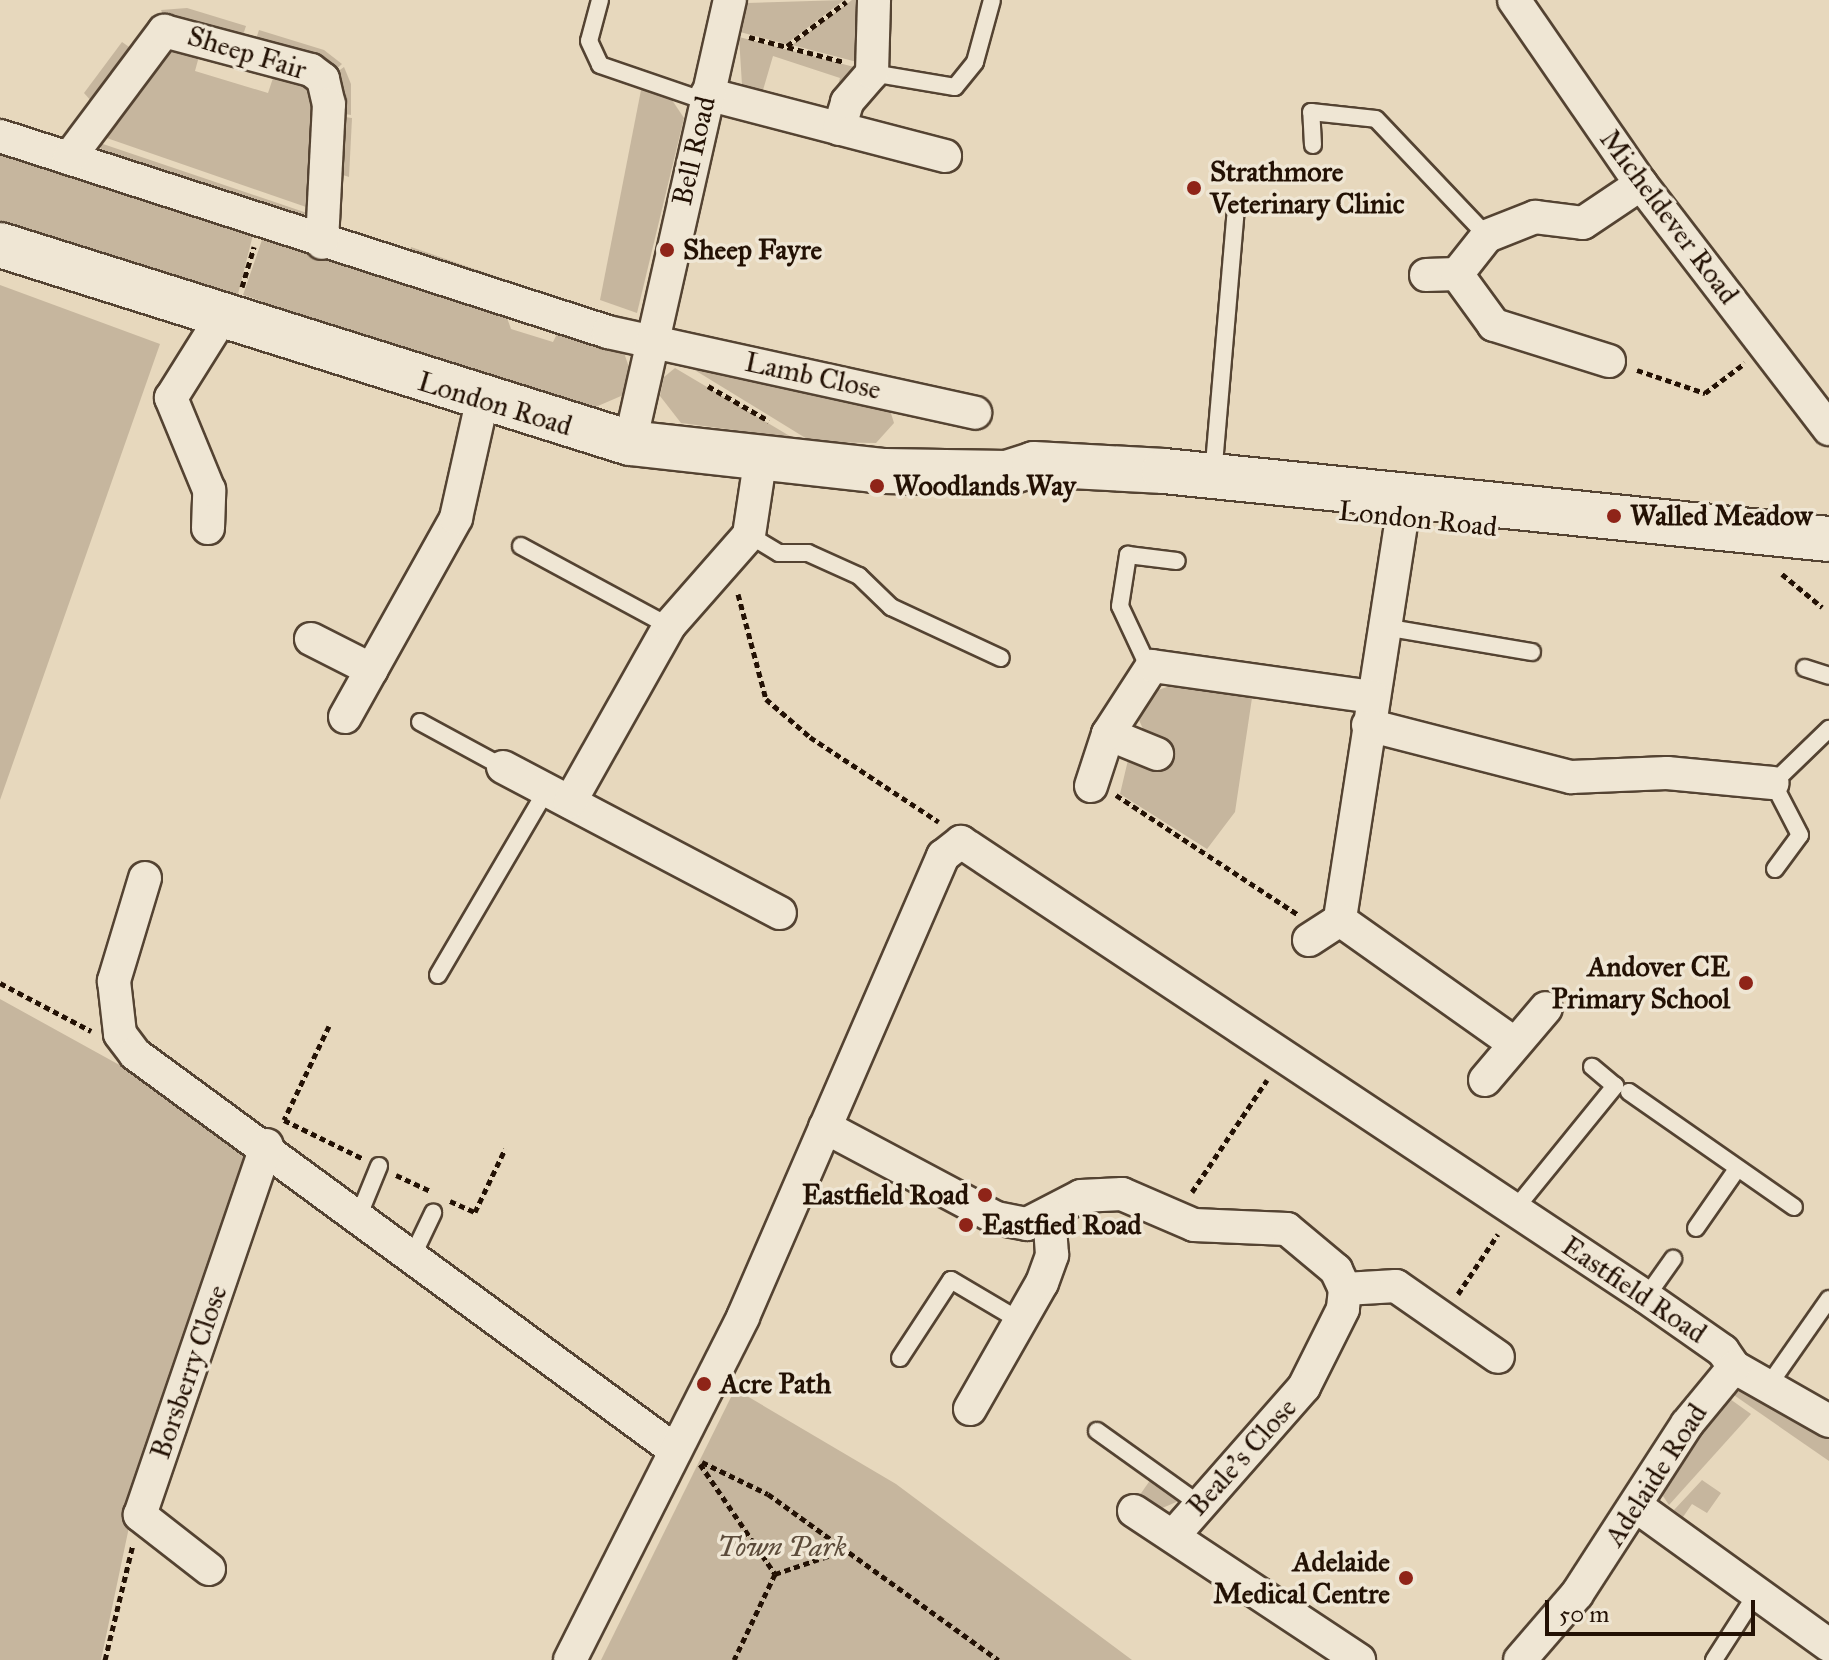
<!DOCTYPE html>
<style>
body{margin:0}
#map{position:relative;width:1829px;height:1660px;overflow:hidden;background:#e7d8bd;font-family:"IM FELL Great Primer",serif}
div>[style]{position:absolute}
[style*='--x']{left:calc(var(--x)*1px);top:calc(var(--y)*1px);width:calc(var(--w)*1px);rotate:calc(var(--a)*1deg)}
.green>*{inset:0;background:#c6b69e}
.path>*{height:5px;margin-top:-2.5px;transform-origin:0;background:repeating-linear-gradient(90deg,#231104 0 6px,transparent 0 10px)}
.roads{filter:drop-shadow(2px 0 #544332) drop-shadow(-2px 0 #544332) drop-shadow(0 2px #544332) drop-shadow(0 -2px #544332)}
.lane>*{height:16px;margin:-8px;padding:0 8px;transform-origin:8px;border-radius:8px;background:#efe6d4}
.street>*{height:32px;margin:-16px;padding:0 16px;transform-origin:16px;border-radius:16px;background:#efe6d4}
.secondary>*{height:44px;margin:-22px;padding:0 22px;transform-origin:22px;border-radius:22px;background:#efe6d4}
.dots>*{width:22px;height:22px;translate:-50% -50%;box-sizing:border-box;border:4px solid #efe6d4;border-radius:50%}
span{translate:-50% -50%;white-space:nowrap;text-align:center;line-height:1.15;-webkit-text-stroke:7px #efe6d4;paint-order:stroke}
.street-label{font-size:28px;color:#231104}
.poi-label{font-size:28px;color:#231104;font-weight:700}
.left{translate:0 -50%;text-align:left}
.right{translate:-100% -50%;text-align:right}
.park-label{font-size:28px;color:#5c4b3a;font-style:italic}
.scale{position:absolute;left:1545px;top:1600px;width:210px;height:36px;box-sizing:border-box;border:4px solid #231104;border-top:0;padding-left:10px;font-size:24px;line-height:28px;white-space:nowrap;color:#231104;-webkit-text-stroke:6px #efe6d4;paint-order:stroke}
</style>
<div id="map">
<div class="green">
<i style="clip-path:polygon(844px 0,786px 44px,740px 32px,747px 3px)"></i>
<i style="clip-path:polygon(852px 0,865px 0,857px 62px,792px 45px)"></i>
<i style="clip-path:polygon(187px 8px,246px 26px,242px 38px,166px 22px,161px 10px)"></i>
<i style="clip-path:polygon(259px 30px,324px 50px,342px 64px,331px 74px,255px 42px)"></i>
<i style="clip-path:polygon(739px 37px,858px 68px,834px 99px,840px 78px,773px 56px,761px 97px,742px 85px)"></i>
<i style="clip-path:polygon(122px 42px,132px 49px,92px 102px,84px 93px)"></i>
<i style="clip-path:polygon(161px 49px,201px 49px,195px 71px,268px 93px,275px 72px,315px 93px,309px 208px,101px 136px)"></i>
<i style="clip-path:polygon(344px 67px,351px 84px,351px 115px,339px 113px,333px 75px)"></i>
<i style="clip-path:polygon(642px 85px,670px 97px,684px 118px,637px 313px,600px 300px)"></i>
<i style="clip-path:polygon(338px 116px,352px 118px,349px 177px,337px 173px)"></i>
<i style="clip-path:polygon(100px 143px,307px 213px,294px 219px,102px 153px)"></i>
<i style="clip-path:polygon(0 146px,254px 231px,238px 294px,226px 306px,0 230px)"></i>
<i style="clip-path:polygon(263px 237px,506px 315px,511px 329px,553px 342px,558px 332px,622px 347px,632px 376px,628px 393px,584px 412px,257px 315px,261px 301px,243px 295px)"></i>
<i style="clip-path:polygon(411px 247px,521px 285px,517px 291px,408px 259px)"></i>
<i style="clip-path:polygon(0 285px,160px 344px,0 800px)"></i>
<i style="clip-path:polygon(688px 366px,889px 407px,894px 423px,876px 443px,812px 442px)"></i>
<i style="clip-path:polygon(675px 368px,793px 438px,681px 423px,660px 396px,664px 377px)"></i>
<i style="clip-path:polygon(1170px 686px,1252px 698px,1235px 812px,1207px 849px,1120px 794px,1128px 760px,1159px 765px,1139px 720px,1155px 691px)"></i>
<i style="clip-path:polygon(0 999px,172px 1094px,250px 1156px,132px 1513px,101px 1660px,0 1660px)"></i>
<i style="clip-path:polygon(1740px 1388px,1829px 1436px,1829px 1461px,1728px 1391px)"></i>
<i style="clip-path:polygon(735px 1389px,896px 1484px,1132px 1660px,601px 1660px)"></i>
<i style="clip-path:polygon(1723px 1394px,1751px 1414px,1669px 1505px,1661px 1493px)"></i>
<i style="clip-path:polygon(1151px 1479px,1181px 1500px,1160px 1509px,1137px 1499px)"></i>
<i style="clip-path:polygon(1702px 1480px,1721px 1493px,1707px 1513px,1692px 1504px,1683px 1517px,1674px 1510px)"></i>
</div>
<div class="path">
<i style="--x:749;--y:37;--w:98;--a:14.7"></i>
<i style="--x:787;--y:46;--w:74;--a:-36.7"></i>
<i style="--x:242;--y:287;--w:42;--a:-73.3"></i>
<i style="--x:1637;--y:370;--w:72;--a:18.7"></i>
<i style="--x:1705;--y:393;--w:50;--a:-36.9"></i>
<i style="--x:708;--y:386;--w:70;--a:29.8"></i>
<i style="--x:1782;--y:574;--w:52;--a:39.5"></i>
<i style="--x:738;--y:594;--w:109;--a:75.1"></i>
<i style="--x:766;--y:699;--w:58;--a:40.8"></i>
<i style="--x:810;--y:737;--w:154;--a:33.4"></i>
<i style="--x:1116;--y:795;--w:217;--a:33.3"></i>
<i style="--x:0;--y:983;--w:103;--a:27.8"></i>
<i style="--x:329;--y:1026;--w:104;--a:115.6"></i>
<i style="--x:284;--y:1120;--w:87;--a:26"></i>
<i style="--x:396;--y:1175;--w:38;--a:25"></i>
<i style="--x:1192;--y:1192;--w:135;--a:-56.2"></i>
<i style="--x:450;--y:1201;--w:27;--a:24"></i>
<i style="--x:475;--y:1212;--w:70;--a:-64.5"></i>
<i style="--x:1458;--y:1294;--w:72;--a:-56.3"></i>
<i style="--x:702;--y:1462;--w:73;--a:25.9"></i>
<i style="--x:768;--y:1494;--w:284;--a:35.8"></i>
<i style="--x:700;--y:1464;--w:133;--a:55.7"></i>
<i style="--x:775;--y:1574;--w:95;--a:115.5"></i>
<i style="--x:775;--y:1574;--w:75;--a:-18.7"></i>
<i style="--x:105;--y:1660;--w:119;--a:-76.4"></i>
</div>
<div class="roads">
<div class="lane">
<i style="--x:600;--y:0;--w:42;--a:105"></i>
<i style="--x:589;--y:41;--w:26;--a:65"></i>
<i style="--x:600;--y:65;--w:111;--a:18.9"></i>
<i style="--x:872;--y:73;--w:84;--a:9.6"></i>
<i style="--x:955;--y:87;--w:32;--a:-51"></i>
<i style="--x:975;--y:62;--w:64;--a:-74.7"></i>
<i style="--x:1313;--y:145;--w:33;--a:-93"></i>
<i style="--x:1311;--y:112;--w:65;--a:6.1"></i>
<i style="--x:1376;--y:119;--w:161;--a:46.5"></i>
<i style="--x:1213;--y:476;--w:260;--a:-85.1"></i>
<i style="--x:749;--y:535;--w:35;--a:31"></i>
<i style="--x:779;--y:553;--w:29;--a:0"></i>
<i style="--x:808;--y:553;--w:56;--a:24.3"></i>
<i style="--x:859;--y:576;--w:45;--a:44.1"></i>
<i style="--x:891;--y:607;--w:121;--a:24.9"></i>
<i style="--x:521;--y:546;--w:168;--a:28.4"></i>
<i style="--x:1384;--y:627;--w:150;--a:9.6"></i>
<i style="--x:1149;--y:668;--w:68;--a:-115.1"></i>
<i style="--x:1120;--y:606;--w:52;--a:-81.1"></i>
<i style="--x:1128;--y:555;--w:49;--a:7"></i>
<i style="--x:1805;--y:668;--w:25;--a:18"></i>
<i style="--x:420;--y:722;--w:94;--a:28.5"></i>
<i style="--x:1775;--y:869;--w:42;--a:-53.7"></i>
<i style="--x:1800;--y:835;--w:59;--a:-117.4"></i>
<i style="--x:1773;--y:783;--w:78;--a:-44"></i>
<i style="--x:438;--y:975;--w:216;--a:-59.6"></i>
<i style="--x:1629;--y:1092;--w:201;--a:34.9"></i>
<i style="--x:1515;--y:1209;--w:159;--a:-50.9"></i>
<i style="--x:1615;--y:1086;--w:30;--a:-140"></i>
<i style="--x:359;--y:1215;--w:53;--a:-67.8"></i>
<i style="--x:1696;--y:1228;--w:72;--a:-55.2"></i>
<i style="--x:413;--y:1255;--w:47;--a:-64.5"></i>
<i style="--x:1646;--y:1297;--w:47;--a:-54.6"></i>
<i style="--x:900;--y:1358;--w:93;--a:-56.8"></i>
<i style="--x:951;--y:1280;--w:82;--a:30.6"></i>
<i style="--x:1768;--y:1386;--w:106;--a:-55"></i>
<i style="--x:1097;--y:1431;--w:124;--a:35.5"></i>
<i style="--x:1714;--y:1660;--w:80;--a:-57.3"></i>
</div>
<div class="street">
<i style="--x:1514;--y:0;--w:224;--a:55.4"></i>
<i style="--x:1641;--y:184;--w:309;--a:52.5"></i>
<i style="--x:707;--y:94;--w:246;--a:14.6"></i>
<i style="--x:839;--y:129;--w:28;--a:-73"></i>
<i style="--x:847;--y:102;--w:38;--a:-49"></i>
<i style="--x:872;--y:73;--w:73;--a:-88.4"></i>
<i style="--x:0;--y:136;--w:639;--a:17.87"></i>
<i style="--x:608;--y:332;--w:376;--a:12.4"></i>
<i style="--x:69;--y:158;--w:159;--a:-53.2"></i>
<i style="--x:164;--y:31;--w:152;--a:14.9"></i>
<i style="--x:311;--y:70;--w:15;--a:37"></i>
<i style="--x:323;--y:79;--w:26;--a:77"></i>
<i style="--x:329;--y:104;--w:139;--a:92.9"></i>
<i style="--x:1426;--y:275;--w:31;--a:-2"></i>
<i style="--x:1609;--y:361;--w:121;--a:-162.6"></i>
<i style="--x:1494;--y:325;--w:63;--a:-126"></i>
<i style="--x:1457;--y:274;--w:48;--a:-51.7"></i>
<i style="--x:1487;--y:236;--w:52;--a:-21.6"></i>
<i style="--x:1535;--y:217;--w:48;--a:7.1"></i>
<i style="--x:1583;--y:223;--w:70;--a:-33.9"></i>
<i style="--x:630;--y:443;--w:454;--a:-77.3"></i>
<i style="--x:1406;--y:492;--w:433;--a:98.8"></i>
<i style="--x:1340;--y:920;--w:214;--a:35.3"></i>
<i style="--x:208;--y:528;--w:38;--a:-88"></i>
<i style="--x:209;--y:490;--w:100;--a:-112.4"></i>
<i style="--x:171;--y:398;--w:98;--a:-57.9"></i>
<i style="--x:311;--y:639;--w:68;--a:26.9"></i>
<i style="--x:345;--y:717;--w:228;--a:-60.8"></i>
<i style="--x:456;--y:518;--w:119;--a:-77.4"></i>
<i style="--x:1368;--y:725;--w:210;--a:14.4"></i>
<i style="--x:1571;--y:777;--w:96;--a:-2.4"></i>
<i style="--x:1667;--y:773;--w:106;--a:5.4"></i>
<i style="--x:1108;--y:734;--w:53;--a:22.2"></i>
<i style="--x:503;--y:767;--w:313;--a:27.8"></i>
<i style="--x:1091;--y:786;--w:55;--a:-71.9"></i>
<i style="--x:1108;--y:734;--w:81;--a:-57.1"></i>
<i style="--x:1152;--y:666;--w:223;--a:8"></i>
<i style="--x:570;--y:802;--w:202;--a:-60.6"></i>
<i style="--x:669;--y:626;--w:121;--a:-48.7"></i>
<i style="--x:749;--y:535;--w:74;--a:-81.4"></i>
<i style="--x:145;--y:878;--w:108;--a:106.8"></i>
<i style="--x:114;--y:981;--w:53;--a:83.5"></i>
<i style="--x:120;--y:1034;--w:25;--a:53"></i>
<i style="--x:135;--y:1054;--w:666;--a:36.27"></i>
<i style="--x:1309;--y:940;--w:37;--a:-33"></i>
<i style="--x:1485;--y:1080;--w:94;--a:-49.7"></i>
<i style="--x:825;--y:1127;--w:194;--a:28"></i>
<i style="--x:996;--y:1218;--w:32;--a:11"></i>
<i style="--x:1027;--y:1224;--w:61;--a:-27.4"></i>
<i style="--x:1081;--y:1196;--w:41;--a:-2.8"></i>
<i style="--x:1122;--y:1194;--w:78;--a:23.3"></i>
<i style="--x:1194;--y:1225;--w:93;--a:2.5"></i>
<i style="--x:1287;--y:1229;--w:64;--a:39.9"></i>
<i style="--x:1336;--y:1270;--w:21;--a:65"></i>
<i style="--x:1345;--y:1289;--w:20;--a:96"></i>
<i style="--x:1343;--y:1309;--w:87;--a:116.6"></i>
<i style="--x:1304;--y:1387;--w:198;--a:131.3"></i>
<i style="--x:1345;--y:1289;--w:51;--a:-3.4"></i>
<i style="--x:1396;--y:1286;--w:124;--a:34.8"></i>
<i style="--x:970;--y:1409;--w:145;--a:-60.3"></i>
<i style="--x:1042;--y:1283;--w:30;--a:-70"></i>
<i style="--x:1052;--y:1255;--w:39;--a:-94"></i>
<i style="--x:1636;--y:1506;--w:238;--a:35.8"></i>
<i style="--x:1134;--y:1511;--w:270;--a:33.5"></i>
<i style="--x:209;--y:1569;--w:88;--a:-142"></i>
<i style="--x:140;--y:1515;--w:391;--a:-71.1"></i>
<i style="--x:570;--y:1660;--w:384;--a:-63.2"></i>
<i style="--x:743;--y:1317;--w:503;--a:-66.55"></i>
<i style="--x:943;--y:856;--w:23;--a:-38"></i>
<i style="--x:961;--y:842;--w:822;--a:33.59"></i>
<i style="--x:1646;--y:1297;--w:94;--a:35"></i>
<i style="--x:1723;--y:1351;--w:19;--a:55"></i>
<i style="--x:1734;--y:1367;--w:109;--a:29.6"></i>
<i style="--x:1520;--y:1660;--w:87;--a:-49.2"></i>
<i style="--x:1577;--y:1594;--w:202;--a:-57.1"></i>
<i style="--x:1687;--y:1424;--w:74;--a:-50.5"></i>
</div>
<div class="secondary">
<i style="--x:0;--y:245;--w:660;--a:17.45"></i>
<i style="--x:630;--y:443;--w:256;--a:6.3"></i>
<i style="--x:884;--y:471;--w:123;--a:0.9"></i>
<i style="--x:1007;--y:473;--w:28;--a:-18"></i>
<i style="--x:1034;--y:464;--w:130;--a:3.1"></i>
<i style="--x:1164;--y:471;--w:668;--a:5.84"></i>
</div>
</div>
<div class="dots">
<i style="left:1194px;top:188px;background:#8f2418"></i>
<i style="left:667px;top:250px;background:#8f2418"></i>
<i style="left:877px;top:486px;background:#8f2418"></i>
<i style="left:1614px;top:516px;background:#8f2418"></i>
<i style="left:1746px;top:983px;background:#8f2418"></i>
<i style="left:985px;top:1195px;background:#8f2418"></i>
<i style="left:966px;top:1225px;background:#8f2418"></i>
<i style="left:704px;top:1384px;background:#8f2418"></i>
<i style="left:1406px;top:1578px;background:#8f2418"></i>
</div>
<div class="street-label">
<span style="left:247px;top:53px;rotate:17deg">Sheep Fair</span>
<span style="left:694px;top:151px;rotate:-77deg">Bell Road</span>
<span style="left:1669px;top:217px;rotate:53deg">Micheldever Road</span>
<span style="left:813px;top:376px;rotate:12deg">Lamb Close</span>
<span style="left:495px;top:404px;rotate:17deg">London Road</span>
<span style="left:1418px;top:519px;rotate:6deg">London Road</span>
<span style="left:1634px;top:1290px;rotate:34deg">Eastfield Road</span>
<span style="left:189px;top:1372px;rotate:-71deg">Borsberry Close</span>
<span style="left:1242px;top:1457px;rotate:-48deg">Beale's Close</span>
<span style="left:1656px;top:1475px;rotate:-57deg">Adelaide Road</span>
</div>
<div class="poi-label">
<span class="left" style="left:1210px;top:188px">Strathmore<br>Veterinary Clinic</span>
<span class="left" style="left:683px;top:250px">Sheep Fayre</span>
<span class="left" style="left:893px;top:486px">Woodlands Way</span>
<span class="left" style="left:1630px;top:516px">Walled Meadow</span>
<span class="right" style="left:1730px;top:983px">Andover CE<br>Primary School</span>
<span class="right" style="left:969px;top:1195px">Eastfield Road</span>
<span class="left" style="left:982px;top:1225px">Eastfied Road</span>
<span class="left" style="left:720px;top:1384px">Acre Path</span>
<span class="right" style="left:1390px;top:1578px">Adelaide<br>Medical Centre</span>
</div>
<div class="park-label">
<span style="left:782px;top:1547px">Town Park</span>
</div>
<div class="scale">50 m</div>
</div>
